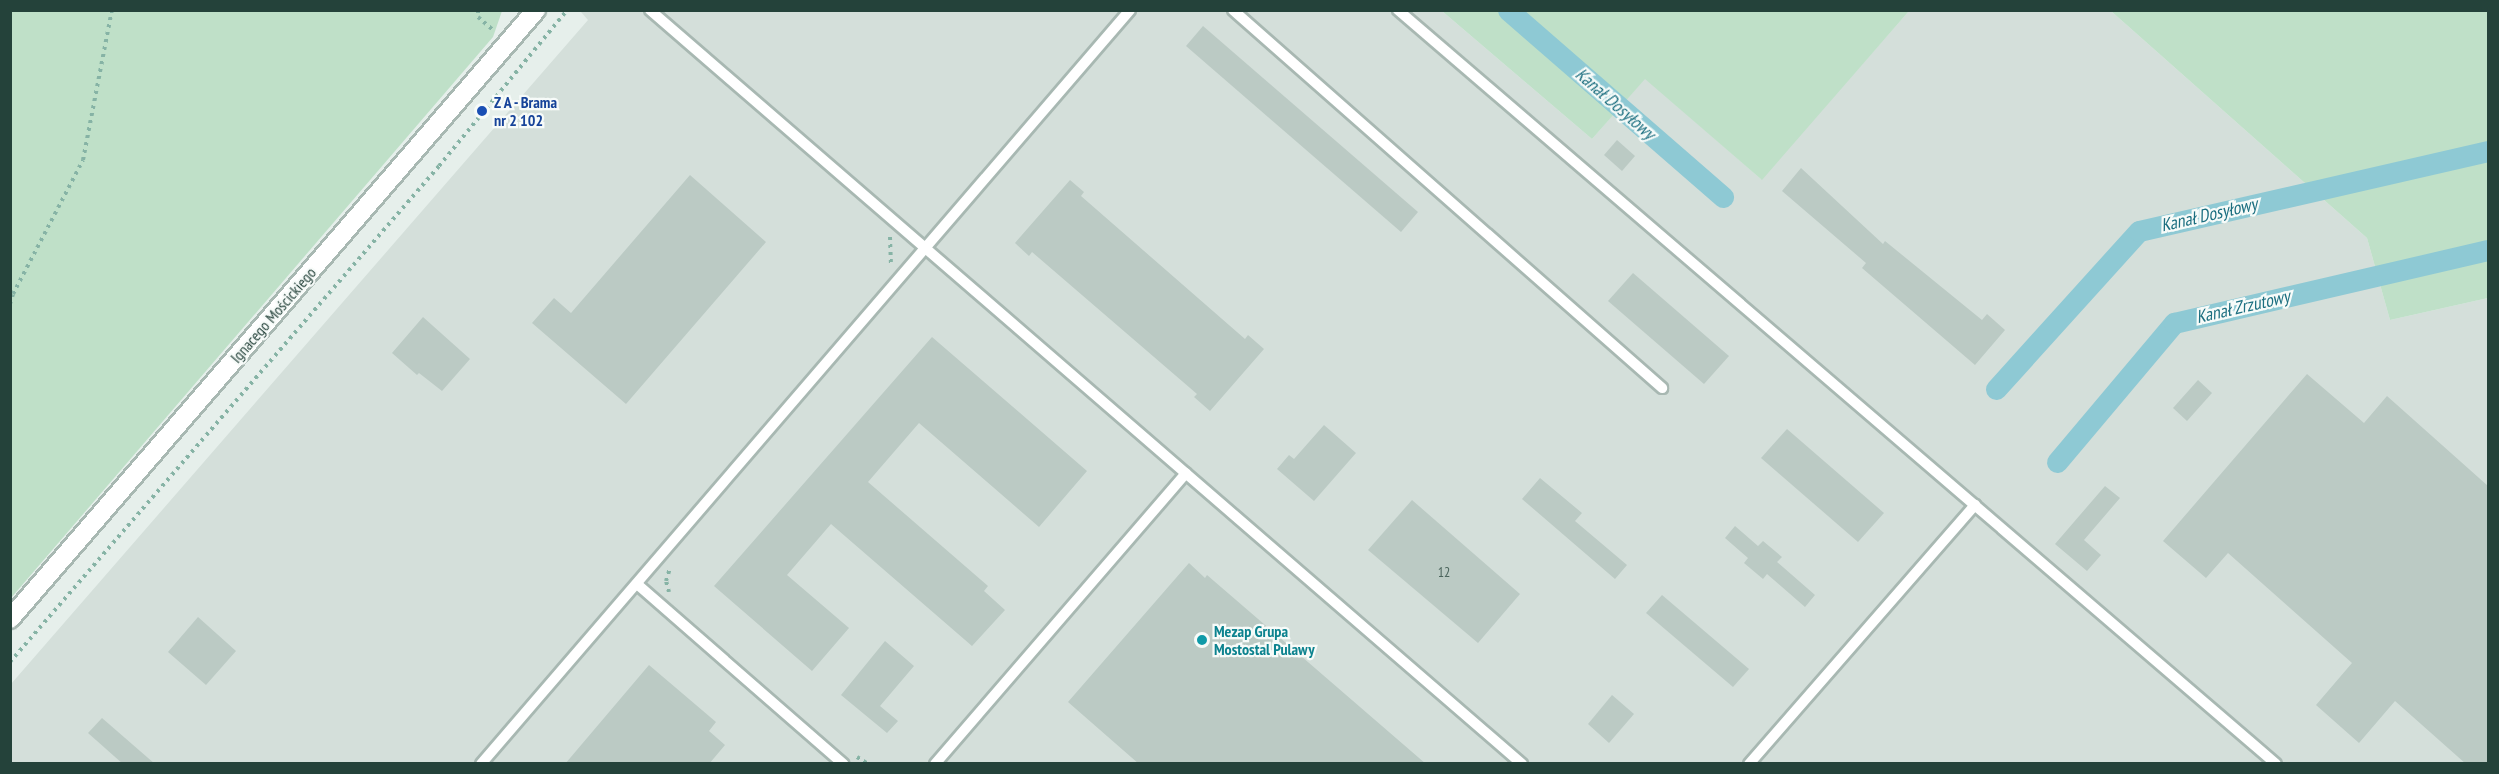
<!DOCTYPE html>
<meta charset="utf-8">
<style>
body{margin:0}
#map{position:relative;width:2499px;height:774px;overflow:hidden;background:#e6efeb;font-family:"PT Sans Narrow",sans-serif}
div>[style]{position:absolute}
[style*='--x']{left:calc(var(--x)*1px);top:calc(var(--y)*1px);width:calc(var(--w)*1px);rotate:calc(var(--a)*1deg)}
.built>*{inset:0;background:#d4dfda}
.green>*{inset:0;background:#bfe0c8}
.canal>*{height:21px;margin:-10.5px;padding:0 10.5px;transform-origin:10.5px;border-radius:10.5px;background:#8ec9d4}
.building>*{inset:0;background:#bbcac4}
.path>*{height:4px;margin-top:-2px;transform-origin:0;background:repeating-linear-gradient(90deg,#86b3a5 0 3px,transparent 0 7.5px)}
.roads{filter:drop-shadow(2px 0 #a8b8b2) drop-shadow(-2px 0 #a8b8b2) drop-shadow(0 2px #a8b8b2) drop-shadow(0 -2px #a8b8b2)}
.service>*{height:10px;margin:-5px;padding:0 5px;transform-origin:5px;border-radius:5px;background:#fff}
.minor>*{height:18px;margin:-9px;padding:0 9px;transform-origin:9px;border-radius:9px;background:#fff}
.dots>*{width:16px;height:16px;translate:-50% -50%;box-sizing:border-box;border:3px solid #f7fbf9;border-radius:50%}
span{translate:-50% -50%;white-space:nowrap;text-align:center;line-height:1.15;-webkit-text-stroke:4.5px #f7fbf9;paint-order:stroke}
.number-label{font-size:14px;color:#4a645c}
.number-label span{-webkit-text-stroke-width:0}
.transit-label{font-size:16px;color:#164399;font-weight:700}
.left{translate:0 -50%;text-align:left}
.street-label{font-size:16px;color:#24423a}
.culture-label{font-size:16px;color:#0d838f;font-weight:700}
.water-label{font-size:18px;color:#1c6f80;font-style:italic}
.frame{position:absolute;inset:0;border:12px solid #24423a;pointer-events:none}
</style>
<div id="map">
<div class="built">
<i style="clip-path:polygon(582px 11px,1442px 11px,1592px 139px,1645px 78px,1761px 179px,1909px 11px,2111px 11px,2367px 238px,2390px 320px,2488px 298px,2488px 763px,11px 764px,11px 684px,588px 20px,581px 12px)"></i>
</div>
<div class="green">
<i style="clip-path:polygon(11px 10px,502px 11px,493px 37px,11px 598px)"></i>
<i style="clip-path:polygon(1442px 11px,1909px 11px,1762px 180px,1645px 79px,1592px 139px)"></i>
<i style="clip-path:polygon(2111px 11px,2488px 11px,2488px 298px,2390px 320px,2367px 238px)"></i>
</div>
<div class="canal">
<i style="--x:1508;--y:10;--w:285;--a:41"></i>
<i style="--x:1996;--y:389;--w:213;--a:-47.9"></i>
<i style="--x:2139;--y:231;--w:358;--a:-12.9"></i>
<i style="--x:2057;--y:462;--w:182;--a:-49.9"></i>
<i style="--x:2174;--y:323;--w:322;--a:-13.1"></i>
</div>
<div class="building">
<i style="clip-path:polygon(1203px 26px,1418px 212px,1401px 232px,1186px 46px)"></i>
<i style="clip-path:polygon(1617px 140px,1635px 156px,1622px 171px,1604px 155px)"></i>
<i style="clip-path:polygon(1801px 168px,1883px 244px,1885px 241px,1982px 320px,1987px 314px,2005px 330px,1975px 365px,1862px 268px,1866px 263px,1782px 191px)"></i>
<i style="clip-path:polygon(690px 175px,766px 242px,626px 404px,532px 323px,554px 298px,571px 313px)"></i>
<i style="clip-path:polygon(1070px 180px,1084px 192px,1081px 196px,1245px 339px,1248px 335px,1264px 349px,1210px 411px,1194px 397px,1197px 394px,1032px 252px,1029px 256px,1015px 243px)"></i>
<i style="clip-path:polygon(1633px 273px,1729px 356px,1704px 384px,1608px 301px)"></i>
<i style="clip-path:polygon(423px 317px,470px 359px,442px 391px,419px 373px,417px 375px,392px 353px)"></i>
<i style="clip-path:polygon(932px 337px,1087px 471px,1039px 527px,919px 423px,868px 482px,988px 586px,984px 591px,1005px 610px,972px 646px,831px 524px,787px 575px,849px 628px,812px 671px,714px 586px)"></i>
<i style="clip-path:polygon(2307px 374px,2364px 423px,2387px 396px,2488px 486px,2488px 764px,2466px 764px,2395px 701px,2359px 743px,2316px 705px,2352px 663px,2228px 553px,2206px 578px,2163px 541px)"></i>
<i style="clip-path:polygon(2198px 380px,2212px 393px,2187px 421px,2173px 408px)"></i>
<i style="clip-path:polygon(1324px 425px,1356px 453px,1314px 501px,1277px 469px,1289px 455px,1294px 459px)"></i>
<i style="clip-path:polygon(1787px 429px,1884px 513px,1858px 542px,1761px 458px)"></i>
<i style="clip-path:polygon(1540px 478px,1582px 513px,1575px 521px,1627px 565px,1615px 579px,1522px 499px)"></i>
<i style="clip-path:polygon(2105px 486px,2120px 498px,2084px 540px,2101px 555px,2087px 571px,2055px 544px)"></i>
<i style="clip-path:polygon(1412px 500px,1520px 594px,1478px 643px,1368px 550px)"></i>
<i style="clip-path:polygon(1735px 526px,1758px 546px,1763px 541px,1782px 557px,1777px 562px,1815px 595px,1805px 607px,1767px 574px,1763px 579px,1744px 563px,1748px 558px,1725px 538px)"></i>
<i style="clip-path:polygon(1189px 563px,1205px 578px,1207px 575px,1426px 764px,1139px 764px,1068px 702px)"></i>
<i style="clip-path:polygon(1662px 595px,1749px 669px,1733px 687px,1646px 613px)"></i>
<i style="clip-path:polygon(198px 617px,236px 651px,206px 685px,168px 652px)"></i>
<i style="clip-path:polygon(885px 641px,914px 666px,880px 706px,898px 721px,887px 733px,841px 695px)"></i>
<i style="clip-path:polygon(649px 665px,716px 722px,709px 731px,725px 745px,709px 764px,565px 764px)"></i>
<i style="clip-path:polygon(1612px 695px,1634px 714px,1609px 743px,1588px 724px)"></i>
<i style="clip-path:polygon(102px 718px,155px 764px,123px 764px,88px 733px)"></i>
</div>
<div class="path">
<i style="--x:478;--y:10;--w:7;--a:90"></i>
<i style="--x:478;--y:17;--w:21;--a:41"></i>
<i style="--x:890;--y:237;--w:27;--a:88"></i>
<i style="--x:10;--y:304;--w:10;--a:-73"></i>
<i style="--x:13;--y:294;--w:151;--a:-62.4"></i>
<i style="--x:83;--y:160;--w:153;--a:-79.1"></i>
<i style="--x:669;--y:592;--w:11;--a:-105"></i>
<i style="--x:666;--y:581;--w:14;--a:-73"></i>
<i style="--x:10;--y:662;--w:656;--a:-49.14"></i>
<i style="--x:439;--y:166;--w:202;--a:-50.6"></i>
<i style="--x:857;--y:757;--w:13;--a:32"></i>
</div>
<div class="roads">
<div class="service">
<i style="--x:650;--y:10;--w:1153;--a:40.85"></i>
<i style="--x:1233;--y:10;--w:572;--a:41.38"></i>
<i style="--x:1398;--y:10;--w:1157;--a:40.65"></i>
<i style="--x:637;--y:584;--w:274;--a:41.1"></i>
<i style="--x:481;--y:764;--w:995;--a:-49.28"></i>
<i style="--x:935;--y:764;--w:384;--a:-49.2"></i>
<i style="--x:1749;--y:764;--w:344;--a:-48.9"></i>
</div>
<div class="minor">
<i style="--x:10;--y:619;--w:805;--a:-49.18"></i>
</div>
</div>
<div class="dots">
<i style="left:482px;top:111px;background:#1a4fb4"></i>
<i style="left:1202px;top:640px;background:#0f9aa8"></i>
</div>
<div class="number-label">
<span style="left:1444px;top:572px">12</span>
</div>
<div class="transit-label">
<span class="left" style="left:494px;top:111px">Z A - Brama<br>nr 2 102</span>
</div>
<div class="street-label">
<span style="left:273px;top:315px;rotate:-49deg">Ignacego Mościckiego</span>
</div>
<div class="culture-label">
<span class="left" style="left:1214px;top:640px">Mezap Grupa<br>Mostostal Pulawy</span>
</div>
<div class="water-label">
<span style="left:1615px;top:104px;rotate:41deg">Kanał Dosyłowy</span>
<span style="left:2209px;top:215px;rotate:-13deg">Kanał Dosyłowy</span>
<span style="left:2243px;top:307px;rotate:-13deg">Kanał Zrzutowy</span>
</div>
<div class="frame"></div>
</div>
